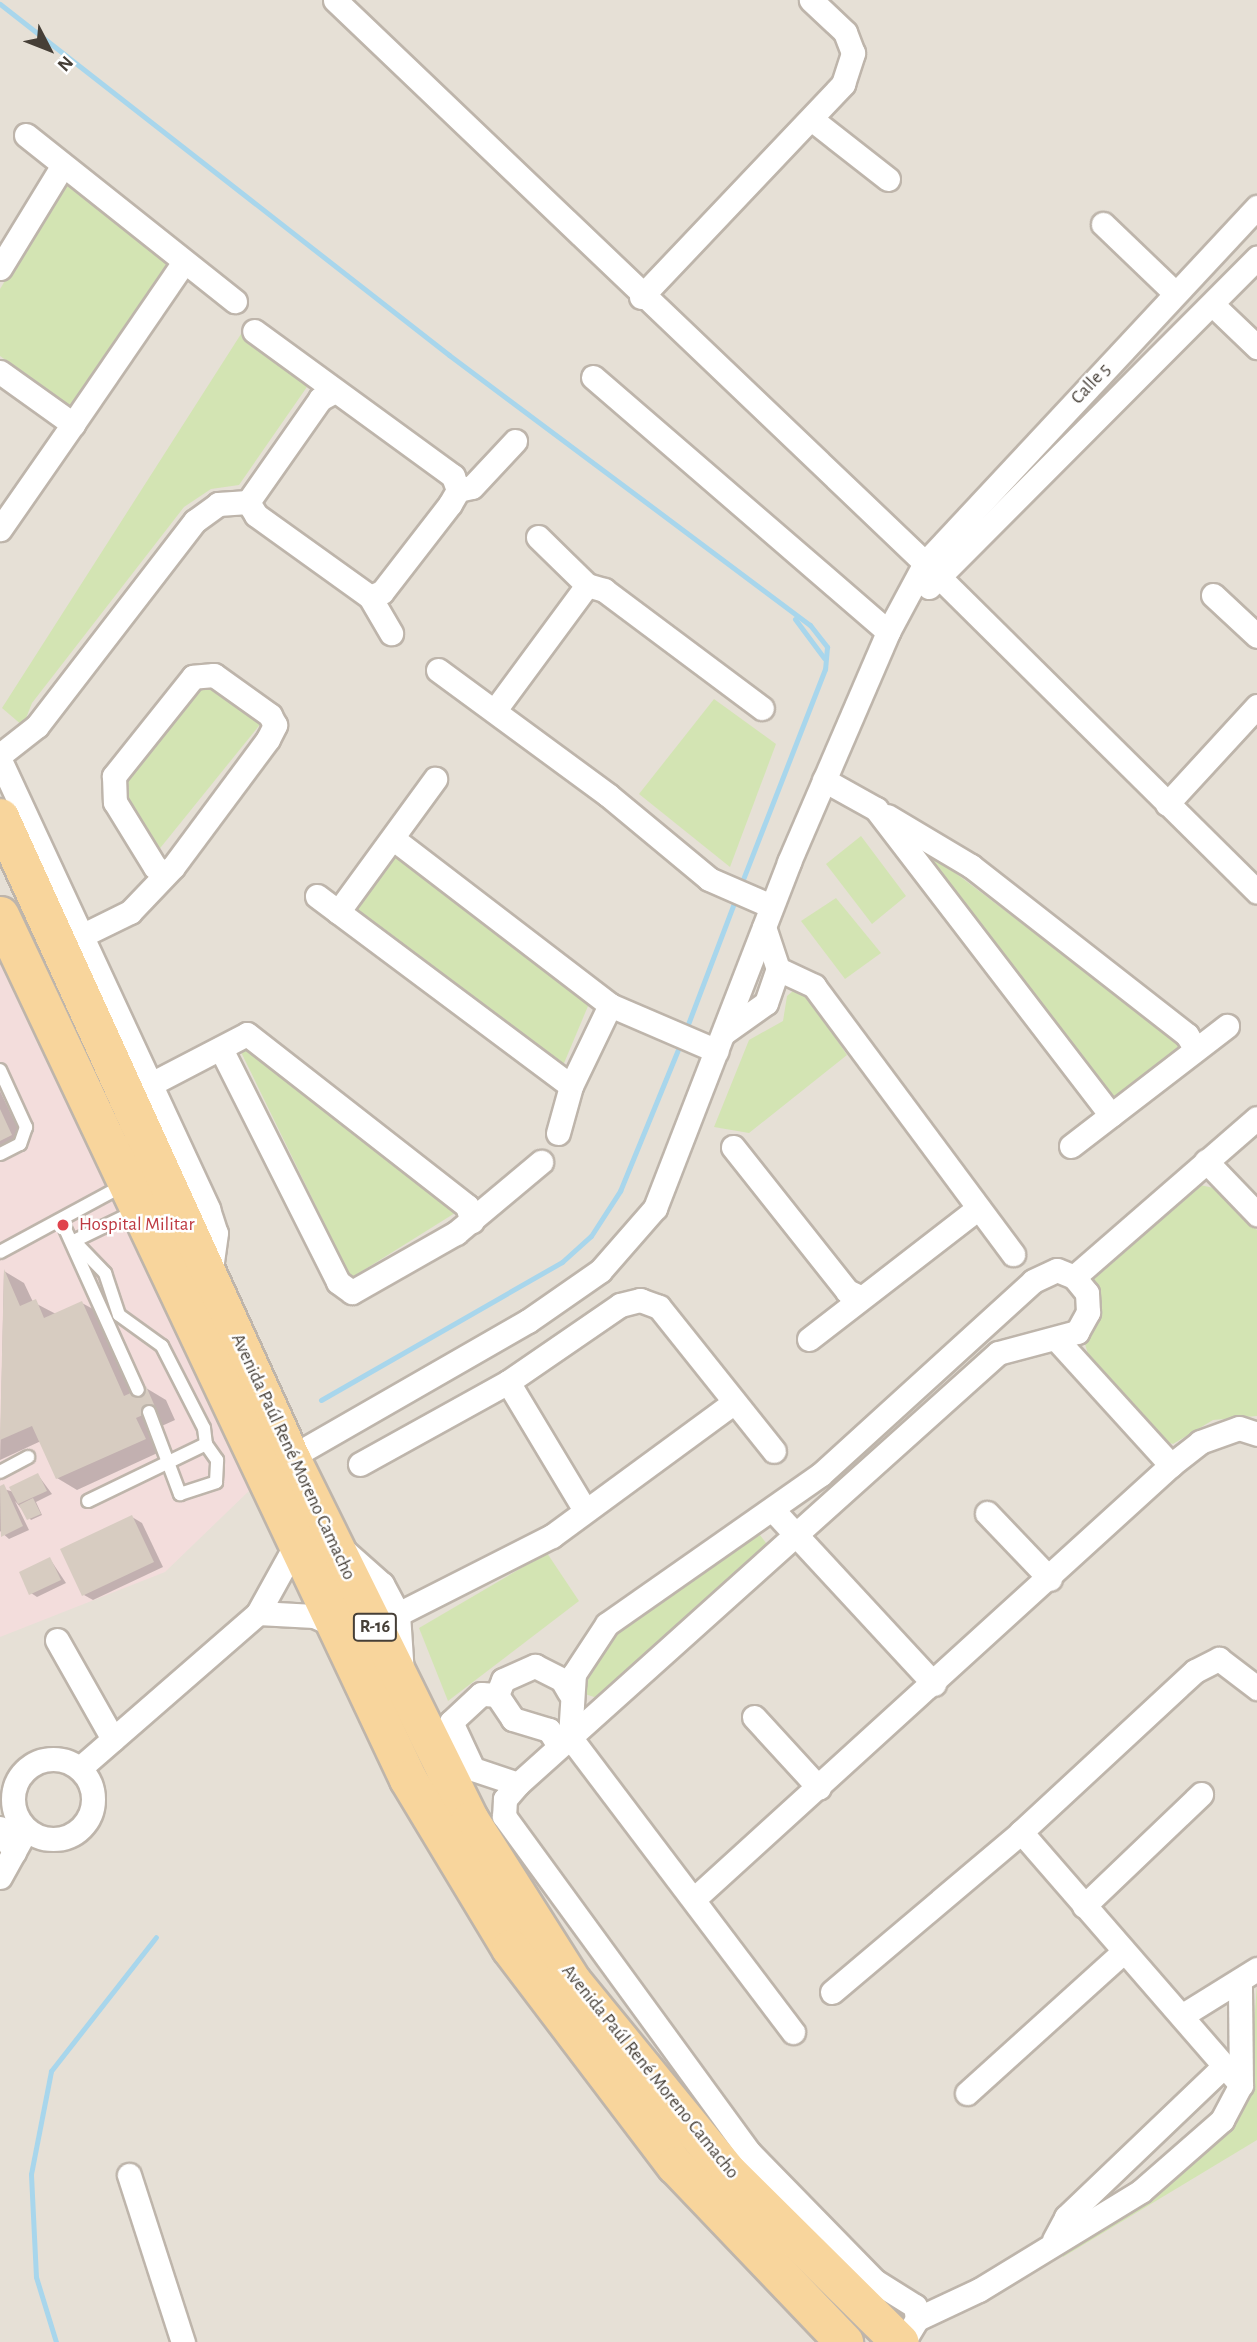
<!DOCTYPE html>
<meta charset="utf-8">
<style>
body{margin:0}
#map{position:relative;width:1257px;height:2342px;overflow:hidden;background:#f3eee8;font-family:"Alegreya Sans",sans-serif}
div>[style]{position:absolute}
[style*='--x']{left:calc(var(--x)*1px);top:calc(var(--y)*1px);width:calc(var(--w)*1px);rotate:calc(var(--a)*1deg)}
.residential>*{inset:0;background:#e6e0d6}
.medical>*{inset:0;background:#f3dddc}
.green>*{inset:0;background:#d3e4b3}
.shadow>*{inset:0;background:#0003}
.stream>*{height:5px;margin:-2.5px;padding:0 2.5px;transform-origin:2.5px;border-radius:2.5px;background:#a8d6ec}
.building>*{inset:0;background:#d7ccc1}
.roads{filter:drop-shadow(2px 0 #beb5ab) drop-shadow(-2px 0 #beb5ab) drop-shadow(0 2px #beb5ab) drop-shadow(0 -2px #beb5ab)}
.service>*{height:12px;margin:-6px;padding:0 6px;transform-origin:6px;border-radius:6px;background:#fff}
.minor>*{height:23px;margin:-11.5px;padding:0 11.5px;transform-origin:11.5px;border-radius:11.5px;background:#fff}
.minor>.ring{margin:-11.5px;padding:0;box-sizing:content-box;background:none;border:23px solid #fff;border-radius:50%}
.primary>*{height:37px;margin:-18.5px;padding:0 18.5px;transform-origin:18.5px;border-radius:18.5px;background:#f8d59c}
.dots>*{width:19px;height:19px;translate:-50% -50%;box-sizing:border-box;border:4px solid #fff;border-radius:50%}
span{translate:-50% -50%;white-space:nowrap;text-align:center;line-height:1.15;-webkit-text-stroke:5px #fff;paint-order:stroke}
.shield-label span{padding:2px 5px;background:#fff;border:2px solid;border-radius:5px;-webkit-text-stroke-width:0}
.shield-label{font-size:18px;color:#463f37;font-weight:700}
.street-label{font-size:19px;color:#463f37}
.health-label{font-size:19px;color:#be3a42}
.left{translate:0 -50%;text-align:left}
.north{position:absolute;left:14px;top:14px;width:70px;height:70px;-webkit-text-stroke:5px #fff;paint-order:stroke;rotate:132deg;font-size:19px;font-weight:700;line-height:28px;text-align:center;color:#463f37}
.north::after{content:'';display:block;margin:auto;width:24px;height:32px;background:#463f37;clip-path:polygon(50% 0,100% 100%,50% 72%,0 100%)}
</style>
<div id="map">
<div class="residential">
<i style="clip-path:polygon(0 0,1257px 0,1257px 2342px,0 2342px)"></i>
</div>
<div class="medical">
<i style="clip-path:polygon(0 962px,252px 1488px,165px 1572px,0 1637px)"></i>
</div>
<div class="green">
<i style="clip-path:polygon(67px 178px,173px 259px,73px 409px,0 356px,0 289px)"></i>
<i style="clip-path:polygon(241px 334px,309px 384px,239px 485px,211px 489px,184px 507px,32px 703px,23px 726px,2px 708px)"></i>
<i style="clip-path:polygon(206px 684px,262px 722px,157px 852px,122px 785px,195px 689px)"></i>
<i style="clip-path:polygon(714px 699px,776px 744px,730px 867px,639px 794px)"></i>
<i style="clip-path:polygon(861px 836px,906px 896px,872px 924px,826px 864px)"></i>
<i style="clip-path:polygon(912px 840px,1182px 1045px,1111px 1102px)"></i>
<i style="clip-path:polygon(398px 851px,591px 999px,562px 1068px,353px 910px)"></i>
<i style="clip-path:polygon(836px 898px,881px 953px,845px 979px,801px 921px)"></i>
<i style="clip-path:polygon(800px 985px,847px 1055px,749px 1133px,714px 1127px,749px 1040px,783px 1021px,787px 996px)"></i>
<i style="clip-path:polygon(247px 1047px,455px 1213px,351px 1278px,240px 1050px)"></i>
<i style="clip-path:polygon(1200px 1185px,1214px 1188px,1257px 1230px,1257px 1416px,1213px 1420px,1173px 1444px,1156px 1438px,1091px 1364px,1085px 1344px,1098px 1317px,1091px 1275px,1184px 1190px)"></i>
<i style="clip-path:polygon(756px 1530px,770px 1548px,597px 1698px,579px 1692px,590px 1658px,606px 1638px)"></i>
<i style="clip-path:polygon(547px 1553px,579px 1601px,448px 1701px,419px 1628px)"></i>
<i style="clip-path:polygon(1257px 1984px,1257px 2140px,1063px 2257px,1061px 2247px,1249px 2093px)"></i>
</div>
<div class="shadow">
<i style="clip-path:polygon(0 1091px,25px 1143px,0 1155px)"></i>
<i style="clip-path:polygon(4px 1271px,24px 1283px,33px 1302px,56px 1314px,82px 1303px,102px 1314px,137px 1392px,146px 1388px,166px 1400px,175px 1420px,155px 1429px,164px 1450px,77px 1490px,57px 1478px,41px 1441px,0 1460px)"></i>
<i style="clip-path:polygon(38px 1475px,52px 1494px,36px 1502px,42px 1515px,31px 1520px,15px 1501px,29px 1530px,9px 1539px,0 1531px,0 1488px,14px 1492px)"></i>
<i style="clip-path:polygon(132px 1517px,142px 1523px,163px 1567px,93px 1600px,84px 1595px)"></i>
<i style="clip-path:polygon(50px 1559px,66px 1583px,37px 1597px,31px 1593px)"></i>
</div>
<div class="stream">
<i style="--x:0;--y:4;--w:570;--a:38.02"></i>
<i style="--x:449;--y:355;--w:451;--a:36.8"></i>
<i style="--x:810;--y:625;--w:28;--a:52"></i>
<i style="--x:827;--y:647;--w:22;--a:95"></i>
<i style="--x:825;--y:669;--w:232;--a:111.3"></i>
<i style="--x:795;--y:619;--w:49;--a:53.4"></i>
<i style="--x:685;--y:1032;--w:143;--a:-69.2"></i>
<i style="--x:321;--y:1400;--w:278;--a:-29.8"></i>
<i style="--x:562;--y:1262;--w:39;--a:-42"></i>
<i style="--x:591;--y:1236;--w:54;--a:-57.2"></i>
<i style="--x:620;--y:1191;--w:161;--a:-67.7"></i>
<i style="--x:56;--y:2342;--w:68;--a:-107.1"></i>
<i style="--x:36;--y:2277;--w:103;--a:-92.8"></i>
<i style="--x:31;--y:2174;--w:105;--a:-79"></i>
<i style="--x:51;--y:2071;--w:170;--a:-51.9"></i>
</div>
<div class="building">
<i style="clip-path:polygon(0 1109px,12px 1135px,0 1141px)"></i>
<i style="clip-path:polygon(4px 1269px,20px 1306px,36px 1299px,44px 1318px,82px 1301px,124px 1396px,146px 1386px,156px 1409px,136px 1418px,146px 1439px,56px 1479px,32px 1426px,0 1440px)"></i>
<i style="clip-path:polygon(38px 1473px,47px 1491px,18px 1504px,9px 1487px)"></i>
<i style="clip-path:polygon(4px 1484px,23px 1526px,1px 1537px,0 1486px)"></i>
<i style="clip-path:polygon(33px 1498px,41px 1514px,27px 1520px,19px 1505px)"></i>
<i style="clip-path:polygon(132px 1515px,154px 1562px,82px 1596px,60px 1549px)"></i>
<i style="clip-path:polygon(50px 1557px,61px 1580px,29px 1595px,19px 1572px)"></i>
</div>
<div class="roads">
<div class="service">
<i style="--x:0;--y:1070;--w:63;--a:65.5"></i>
<i style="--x:26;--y:1127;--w:18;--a:109"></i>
<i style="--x:20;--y:1144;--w:22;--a:153"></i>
<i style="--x:62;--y:1222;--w:184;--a:65.7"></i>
<i style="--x:74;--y:1241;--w:45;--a:45.9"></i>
<i style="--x:105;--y:1273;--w:44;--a:71.6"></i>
<i style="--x:119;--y:1315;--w:53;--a:35.8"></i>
<i style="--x:162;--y:1346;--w:92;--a:62.9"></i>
<i style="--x:204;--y:1428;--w:16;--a:83"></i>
<i style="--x:206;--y:1444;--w:131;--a:154.2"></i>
<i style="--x:74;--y:1241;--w:69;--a:-25.8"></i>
<i style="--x:0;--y:1252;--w:143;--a:-28.4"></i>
<i style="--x:149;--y:1412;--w:88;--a:69.3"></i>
<i style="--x:180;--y:1494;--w:38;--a:-18"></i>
<i style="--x:216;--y:1482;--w:22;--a:-87"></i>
<i style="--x:217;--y:1460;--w:19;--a:-125"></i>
<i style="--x:0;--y:1472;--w:32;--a:-28"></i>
</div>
<div class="minor">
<i style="--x:335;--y:0;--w:816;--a:43.66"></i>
<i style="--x:925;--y:563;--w:467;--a:44.7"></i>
<i style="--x:814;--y:121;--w:94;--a:38.1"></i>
<i style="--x:26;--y:135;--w:267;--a:38.5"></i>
<i style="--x:1103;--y:224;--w:100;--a:43.8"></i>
<i style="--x:0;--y:268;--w:117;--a:-58.6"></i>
<i style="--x:641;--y:297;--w:294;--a:-46.5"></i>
<i style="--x:843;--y:84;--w:33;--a:-72"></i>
<i style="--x:853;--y:53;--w:22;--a:-111"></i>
<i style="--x:845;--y:32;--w:47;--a:-136.7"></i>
<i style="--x:1213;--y:305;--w:61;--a:43.7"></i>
<i style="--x:0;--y:372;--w:90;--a:35.5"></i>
<i style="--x:73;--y:424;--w:128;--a:124.8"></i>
<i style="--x:593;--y:377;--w:390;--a:40.8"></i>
<i style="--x:73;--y:424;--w:193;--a:-55.6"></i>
<i style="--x:458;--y:490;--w:14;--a:-12"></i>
<i style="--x:472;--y:487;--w:63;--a:-46.9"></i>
<i style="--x:248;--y:502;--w:126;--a:-55"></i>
<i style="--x:320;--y:399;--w:15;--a:-28"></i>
<i style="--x:538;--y:537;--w:69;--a:44.4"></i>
<i style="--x:587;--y:585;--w:18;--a:16"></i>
<i style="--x:604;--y:590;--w:197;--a:36.8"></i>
<i style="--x:929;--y:587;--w:465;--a:-45.1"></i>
<i style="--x:1213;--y:595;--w:60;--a:43"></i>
<i style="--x:370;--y:597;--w:42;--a:59.7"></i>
<i style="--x:438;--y:670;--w:211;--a:36.3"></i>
<i style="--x:608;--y:795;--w:131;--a:39.7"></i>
<i style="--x:709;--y:879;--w:68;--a:23.5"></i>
<i style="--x:495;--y:710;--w:155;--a:-53.6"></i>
<i style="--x:0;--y:755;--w:47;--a:-38.1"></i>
<i style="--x:37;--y:726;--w:259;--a:-52.4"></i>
<i style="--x:195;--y:521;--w:29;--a:-36"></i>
<i style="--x:218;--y:504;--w:30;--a:-4"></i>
<i style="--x:248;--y:502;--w:15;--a:58"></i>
<i style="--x:256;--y:515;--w:140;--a:35.7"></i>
<i style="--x:370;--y:597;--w:13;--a:-23"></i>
<i style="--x:382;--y:592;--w:111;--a:-52.3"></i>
<i style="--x:450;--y:504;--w:16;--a:-60"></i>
<i style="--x:458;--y:490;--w:15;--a:-110"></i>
<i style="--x:453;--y:476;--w:246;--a:-143.9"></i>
<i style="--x:0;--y:760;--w:495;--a:65.1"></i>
<i style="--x:208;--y:1209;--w:25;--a:72"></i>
<i style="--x:216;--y:1233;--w:43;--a:97.9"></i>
<i style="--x:824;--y:780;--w:60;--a:29.1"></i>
<i style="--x:876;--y:809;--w:386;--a:52.5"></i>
<i style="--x:1167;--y:804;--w:133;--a:-47.4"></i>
<i style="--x:887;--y:816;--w:98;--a:30.8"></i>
<i style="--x:971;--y:866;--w:274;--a:38"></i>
<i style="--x:1187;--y:1035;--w:15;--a:58"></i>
<i style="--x:395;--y:840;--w:271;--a:37.5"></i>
<i style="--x:610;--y:1005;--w:116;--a:23.3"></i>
<i style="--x:317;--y:896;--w:317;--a:36.8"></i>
<i style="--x:338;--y:912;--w:165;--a:-53.9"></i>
<i style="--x:79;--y:937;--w:57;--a:-26.1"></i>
<i style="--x:130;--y:912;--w:62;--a:-46.3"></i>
<i style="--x:173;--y:867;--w:159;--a:-53.4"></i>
<i style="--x:268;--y:739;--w:16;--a:-63"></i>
<i style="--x:275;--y:725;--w:11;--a:-117"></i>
<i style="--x:270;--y:715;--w:69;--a:-144.5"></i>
<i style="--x:214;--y:675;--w:21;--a:175"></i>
<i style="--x:193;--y:677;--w:127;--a:128.6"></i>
<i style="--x:114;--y:776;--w:26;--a:88"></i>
<i style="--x:115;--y:802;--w:76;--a:58.4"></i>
<i style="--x:155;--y:867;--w:12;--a:31"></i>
<i style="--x:778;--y:969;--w:40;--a:25"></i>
<i style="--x:814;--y:986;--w:334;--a:53.4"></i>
<i style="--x:725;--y:1032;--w:50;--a:-35.3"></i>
<i style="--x:766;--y:1003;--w:36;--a:-71"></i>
<i style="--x:778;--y:969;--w:44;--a:-108.4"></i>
<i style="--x:221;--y:1049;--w:261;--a:63.3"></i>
<i style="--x:338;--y:1282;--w:17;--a:36"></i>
<i style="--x:352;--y:1292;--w:120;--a:-29.6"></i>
<i style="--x:456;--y:1233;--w:111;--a:-39.9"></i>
<i style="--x:151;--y:1084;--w:108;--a:-27.5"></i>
<i style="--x:247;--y:1034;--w:279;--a:38"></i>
<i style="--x:467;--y:1206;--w:16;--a:72"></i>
<i style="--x:558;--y:1133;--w:49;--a:-74.5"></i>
<i style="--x:571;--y:1086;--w:90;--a:-64.3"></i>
<i style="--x:1071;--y:1146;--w:197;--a:-37.6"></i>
<i style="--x:733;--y:1147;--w:184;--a:51.6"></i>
<i style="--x:847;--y:1291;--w:14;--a:25"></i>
<i style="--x:1206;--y:1161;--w:74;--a:46.1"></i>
<i style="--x:809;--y:1339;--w:211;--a:-37.7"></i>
<i style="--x:1058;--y:1341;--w:168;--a:47.7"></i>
<i style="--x:508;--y:1382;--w:149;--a:59"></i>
<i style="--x:279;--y:1464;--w:287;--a:-29.9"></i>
<i style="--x:528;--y:1321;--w:88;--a:-34.8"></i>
<i style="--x:600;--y:1271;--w:84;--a:-48.9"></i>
<i style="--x:655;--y:1208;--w:371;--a:-68.8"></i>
<i style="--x:789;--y:862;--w:250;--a:-66.7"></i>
<i style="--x:888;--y:632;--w:78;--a:-61.8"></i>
<i style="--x:925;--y:563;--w:487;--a:-47"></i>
<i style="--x:360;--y:1464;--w:169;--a:-29"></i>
<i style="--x:508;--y:1382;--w:136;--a:-34.5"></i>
<i style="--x:620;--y:1305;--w:21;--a:-14"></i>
<i style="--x:640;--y:1300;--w:20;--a:20"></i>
<i style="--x:659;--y:1307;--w:184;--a:51.4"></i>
<i style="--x:773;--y:1510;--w:237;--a:47.2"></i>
<i style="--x:987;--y:1513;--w:91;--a:46.3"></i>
<i style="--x:295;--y:1546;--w:77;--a:118.9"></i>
<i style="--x:258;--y:1613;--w:56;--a:3.1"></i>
<i style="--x:314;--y:1616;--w:22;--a:24"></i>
<i style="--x:340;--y:1547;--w:56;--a:41.4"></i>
<i style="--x:382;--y:1584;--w:34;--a:62"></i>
<i style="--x:398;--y:1614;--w:60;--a:86.2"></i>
<i style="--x:398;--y:1614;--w:173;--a:-26.9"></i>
<i style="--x:552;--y:1536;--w:225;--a:-36.3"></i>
<i style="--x:57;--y:1640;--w:114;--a:60.5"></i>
<i style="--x:497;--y:1695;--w:16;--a:-176"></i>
<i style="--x:481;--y:1694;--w:41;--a:137"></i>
<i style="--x:451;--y:1722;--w:52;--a:64.9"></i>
<i style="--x:473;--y:1769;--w:47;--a:18.4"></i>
<i style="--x:518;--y:1784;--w:20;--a:131"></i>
<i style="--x:505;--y:1799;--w:17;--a:93"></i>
<i style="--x:504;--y:1816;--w:416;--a:53.9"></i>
<i style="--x:749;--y:2152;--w:180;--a:45.7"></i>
<i style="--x:875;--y:2281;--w:47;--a:32"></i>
<i style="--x:915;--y:2306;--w:13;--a:81"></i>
<i style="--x:917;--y:2319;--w:27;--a:121"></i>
<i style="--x:754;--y:1717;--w:96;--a:47.5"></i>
<i style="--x:559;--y:1746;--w:19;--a:-122"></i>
<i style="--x:549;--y:1730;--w:38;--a:-163"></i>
<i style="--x:513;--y:1719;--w:29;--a:-124"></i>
<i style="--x:497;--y:1695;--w:16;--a:-68"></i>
<i style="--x:503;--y:1680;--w:35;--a:-24"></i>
<i style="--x:535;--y:1666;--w:30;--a:27"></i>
<i style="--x:562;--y:1680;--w:14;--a:60"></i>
<i class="ring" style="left:13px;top:1759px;width:57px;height:57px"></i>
<i style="--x:80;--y:1768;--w:236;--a:-41"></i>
<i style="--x:518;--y:1784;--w:645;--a:-41.92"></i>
<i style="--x:998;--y:1353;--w:82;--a:-14.9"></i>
<i style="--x:1077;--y:1332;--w:23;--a:-61"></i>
<i style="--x:1088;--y:1312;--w:19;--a:-93"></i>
<i style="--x:1087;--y:1293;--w:21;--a:-129"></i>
<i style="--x:0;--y:1828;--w:28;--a:60"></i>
<i style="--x:1021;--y:1832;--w:335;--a:49"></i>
<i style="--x:0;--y:1877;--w:54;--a:-61"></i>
<i style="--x:694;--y:1899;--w:645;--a:-42.3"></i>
<i style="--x:1171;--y:1465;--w:37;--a:-38"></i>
<i style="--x:1200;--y:1442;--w:41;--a:-19.7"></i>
<i style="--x:1239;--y:1428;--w:19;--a:18"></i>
<i style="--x:1084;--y:1906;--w:162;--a:-43.7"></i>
<i style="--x:832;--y:1992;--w:248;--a:-40.2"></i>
<i style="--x:1021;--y:1832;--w:237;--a:-42.8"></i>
<i style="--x:1195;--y:1671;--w:27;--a:-27"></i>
<i style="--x:1219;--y:1659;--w:48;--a:37.3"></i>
<i style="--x:1183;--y:2015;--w:87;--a:-31.9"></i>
<i style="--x:793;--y:2032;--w:370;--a:-127.1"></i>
<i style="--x:570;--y:1737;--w:63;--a:-86.4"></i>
<i style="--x:574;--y:1674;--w:60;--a:-56.6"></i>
<i style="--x:607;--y:1624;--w:260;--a:-35"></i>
<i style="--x:820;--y:1475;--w:288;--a:-42.3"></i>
<i style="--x:1033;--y:1281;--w:26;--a:-25"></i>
<i style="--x:1057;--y:1270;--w:18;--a:22"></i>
<i style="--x:1074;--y:1277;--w:242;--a:-41"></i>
<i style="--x:967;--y:2093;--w:210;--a:-42.1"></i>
<i style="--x:129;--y:2175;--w:176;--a:72.1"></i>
<i style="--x:1054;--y:2240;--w:26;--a:-62"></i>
<i style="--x:1066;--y:2217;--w:216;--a:-43.7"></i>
<i style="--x:917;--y:2319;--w:68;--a:-25.1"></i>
<i style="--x:979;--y:2290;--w:190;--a:-31.4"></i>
<i style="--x:1141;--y:2191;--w:108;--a:-41.2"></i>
<i style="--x:1222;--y:2120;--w:40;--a:-62"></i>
<i style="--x:1241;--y:2085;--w:101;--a:-90.6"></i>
</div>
<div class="primary">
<i style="--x:0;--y:817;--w:704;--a:65.58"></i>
<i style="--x:291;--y:1458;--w:404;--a:63.7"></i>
<i style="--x:470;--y:1820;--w:192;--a:57.6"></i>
<i style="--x:573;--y:1982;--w:247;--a:50.8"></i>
<i style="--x:729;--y:2173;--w:240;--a:44.7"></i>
<i style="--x:0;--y:915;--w:955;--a:64.72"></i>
<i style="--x:408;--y:1779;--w:197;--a:58.9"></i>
<i style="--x:510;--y:1948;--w:273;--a:52.8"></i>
<i style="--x:675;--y:2165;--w:245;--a:46.3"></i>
</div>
</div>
<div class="dots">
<i style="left:63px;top:1225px;background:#e0444e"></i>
</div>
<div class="shield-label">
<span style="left:375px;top:1627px">R-16</span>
</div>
<div class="street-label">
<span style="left:1091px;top:384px;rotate:-47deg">Calle 5</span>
<span style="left:293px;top:1457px;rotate:65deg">Avenida Paúl René Moreno Camacho</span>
<span style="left:650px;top:2072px;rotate:51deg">Avenida Paúl René Moreno Camacho</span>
</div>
<div class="health-label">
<span class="left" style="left:79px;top:1225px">Hospital Militar</span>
</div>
<div class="north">N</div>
</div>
